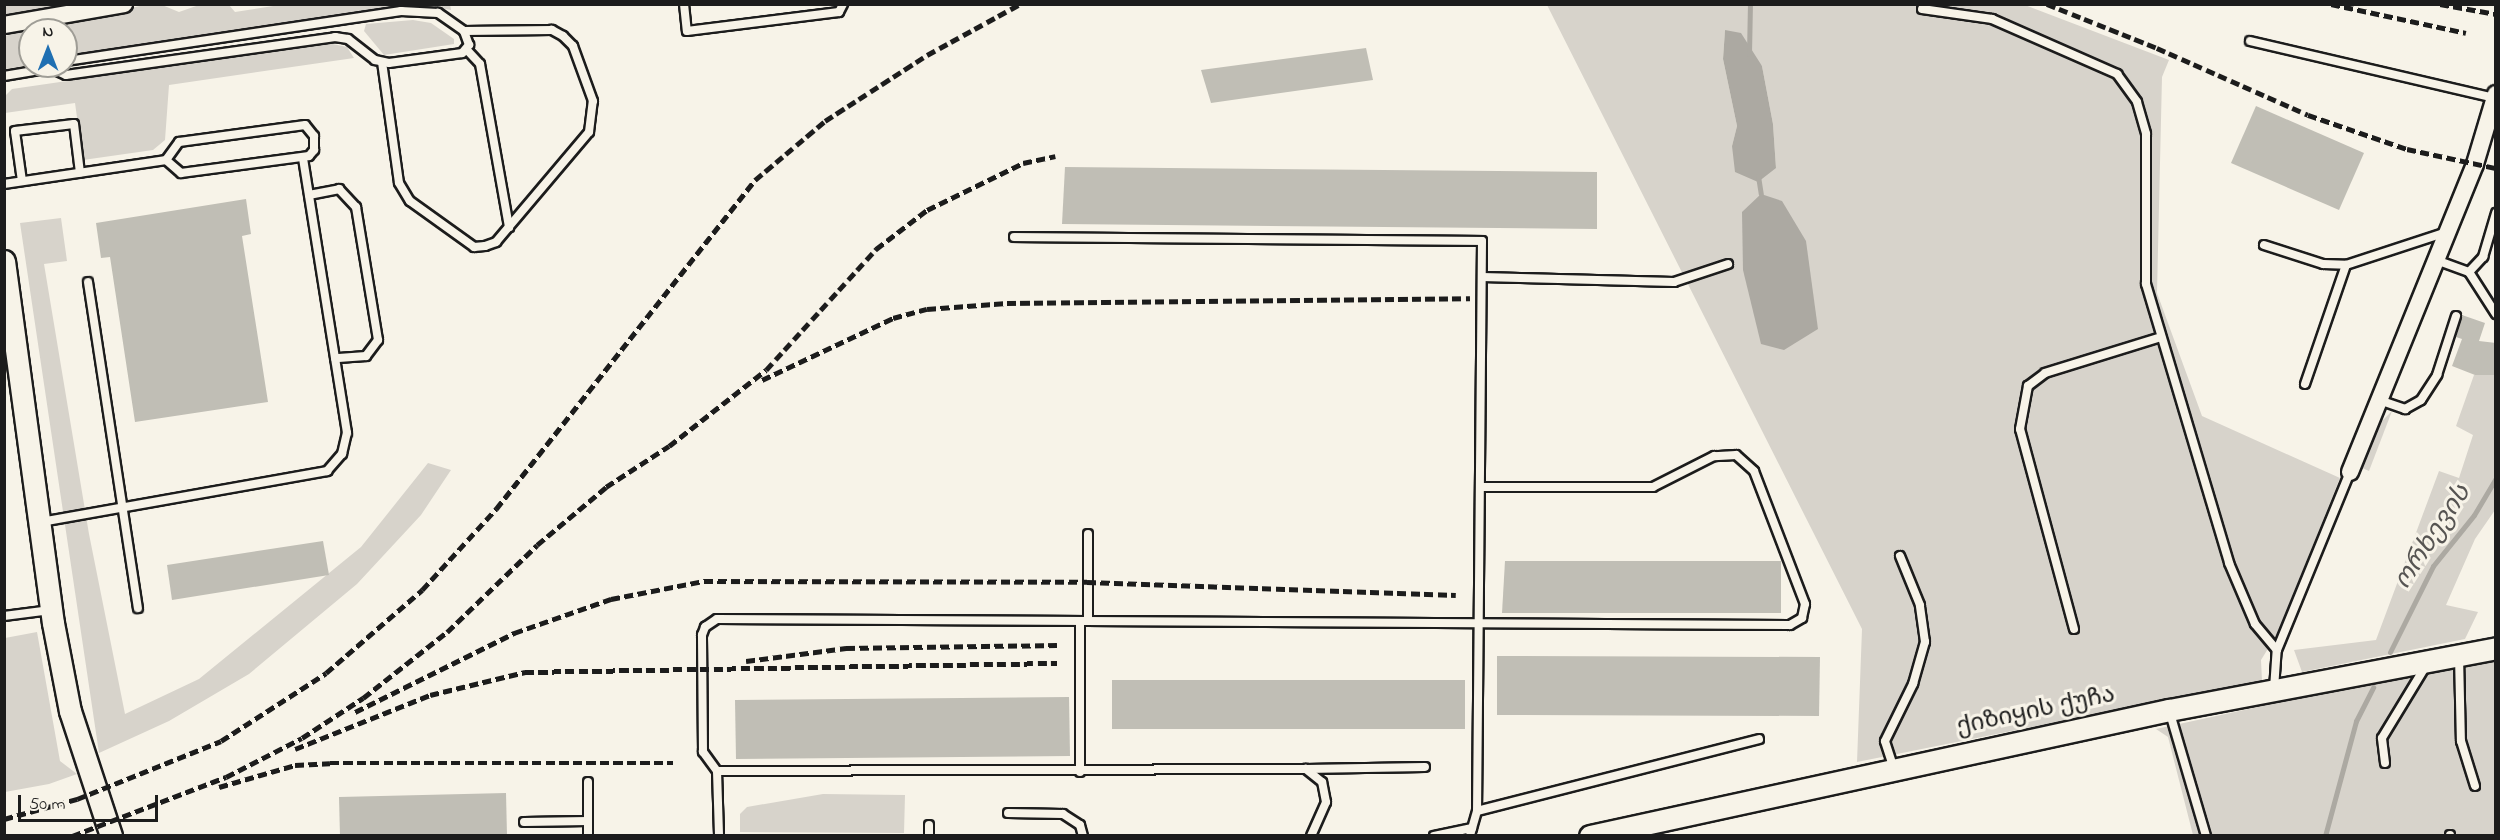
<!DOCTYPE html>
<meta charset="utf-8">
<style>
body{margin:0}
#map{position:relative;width:2500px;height:840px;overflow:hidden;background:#f7f3e8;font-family:"Indie Flower","Noto Sans Georgian",sans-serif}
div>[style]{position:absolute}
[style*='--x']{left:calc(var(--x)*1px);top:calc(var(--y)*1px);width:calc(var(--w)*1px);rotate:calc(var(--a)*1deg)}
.green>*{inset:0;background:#d7d3cb}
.water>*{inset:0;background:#aca9a2}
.stream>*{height:5px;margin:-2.5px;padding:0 2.5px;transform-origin:2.5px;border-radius:2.5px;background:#aca9a2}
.building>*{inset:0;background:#c0beb5}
.roads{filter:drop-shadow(2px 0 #1c1c1c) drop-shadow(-2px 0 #1c1c1c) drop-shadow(0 2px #1c1c1c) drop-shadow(0 -2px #1c1c1c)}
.service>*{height:8px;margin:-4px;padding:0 4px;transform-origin:4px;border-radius:4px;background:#f7f3e8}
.minor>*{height:16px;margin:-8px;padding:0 8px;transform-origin:8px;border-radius:8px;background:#f7f3e8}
.tertiary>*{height:21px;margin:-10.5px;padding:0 10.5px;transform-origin:10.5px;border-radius:10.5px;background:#f7f3e8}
.rail>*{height:4.5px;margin-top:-2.25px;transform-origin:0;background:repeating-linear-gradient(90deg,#1c1c1c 0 9px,transparent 0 13.5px)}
span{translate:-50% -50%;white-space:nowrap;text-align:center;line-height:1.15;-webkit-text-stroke:6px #f7f3e8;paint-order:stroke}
.street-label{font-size:24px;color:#1c1c1c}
.water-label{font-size:26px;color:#565452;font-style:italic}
.frame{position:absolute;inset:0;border:6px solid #1c1c1c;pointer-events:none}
.north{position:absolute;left:18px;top:18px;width:60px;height:60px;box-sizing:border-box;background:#f7f3e8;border:2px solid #9f9d96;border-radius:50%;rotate:0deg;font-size:16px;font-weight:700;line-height:24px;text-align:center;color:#1c1c1c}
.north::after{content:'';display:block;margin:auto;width:21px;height:27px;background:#1f6fb2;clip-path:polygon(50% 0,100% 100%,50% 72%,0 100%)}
.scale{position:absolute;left:18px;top:795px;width:140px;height:27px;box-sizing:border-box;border:3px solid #1c1c1c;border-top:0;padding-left:8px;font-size:18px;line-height:21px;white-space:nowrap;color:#1c1c1c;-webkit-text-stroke:4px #f7f3e8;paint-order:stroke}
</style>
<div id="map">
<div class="green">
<i style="clip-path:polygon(5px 4px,71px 4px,71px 5px,5px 16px)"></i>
<i style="clip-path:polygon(149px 4px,162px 5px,179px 12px,202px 4px,229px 5px,235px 12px,286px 4px,450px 4px,451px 10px,423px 5px,66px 57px,66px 30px,31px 30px)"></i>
<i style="clip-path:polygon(evenodd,1547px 5px,2025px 5px,2169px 60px,2162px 77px,2157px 293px,2202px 416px,2340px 478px,2277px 634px,2261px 660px,2262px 681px,1857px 762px,1862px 629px,1547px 5px,1725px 30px,1762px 66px,1773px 124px,1776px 168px,1732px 146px,1737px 126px,1723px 59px,1725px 30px)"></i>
<i style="clip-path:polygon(413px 20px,431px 23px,454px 39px,454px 44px,384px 55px,364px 31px,366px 24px)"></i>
<i style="clip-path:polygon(30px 30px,30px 65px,5px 69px,5px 36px)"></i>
<i style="clip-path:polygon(328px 43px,347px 47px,354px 58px,169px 85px,165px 140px,153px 150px,83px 160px,75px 103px,5px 113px,4px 97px,12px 89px)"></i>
<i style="clip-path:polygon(61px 218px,67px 261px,44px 264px,89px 534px,125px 714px,199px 679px,361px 547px,428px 463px,451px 470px,421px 515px,357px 584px,249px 674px,169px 721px,99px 753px,20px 223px)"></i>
<i style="clip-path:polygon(2474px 375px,2495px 375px,2495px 510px,2475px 539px,2446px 605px,2478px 612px,2465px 639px,2302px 672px,2294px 650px,2376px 640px,2439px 471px,2459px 478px,2473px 435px,2456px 426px)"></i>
<i style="clip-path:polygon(2392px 411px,2369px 471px,2360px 467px,2377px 426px)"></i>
<i style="clip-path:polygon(37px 632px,60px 761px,77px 774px,49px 784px,5px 792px,5px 638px)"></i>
<i style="clip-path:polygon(2495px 656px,2495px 835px,2456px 835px,2451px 828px,2446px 836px,2193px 835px,2168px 737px,2156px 729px)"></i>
<i style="clip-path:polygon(823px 794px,905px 795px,904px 833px,740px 832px,740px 814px,747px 807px)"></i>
</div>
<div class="water">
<i style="clip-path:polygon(1725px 30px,1741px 33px,1762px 66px,1773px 124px,1776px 168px,1758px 182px,1735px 172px,1732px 146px,1737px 126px,1723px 59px)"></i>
<i style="clip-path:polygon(1761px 194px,1782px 201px,1806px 241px,1818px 329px,1784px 350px,1761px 344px,1743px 270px,1742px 212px)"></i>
</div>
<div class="stream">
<i style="--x:1749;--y:54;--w:50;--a:-88.9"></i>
<i style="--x:1758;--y:176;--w:18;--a:81"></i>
<i style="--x:2390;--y:652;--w:96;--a:-63.4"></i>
<i style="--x:2433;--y:566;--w:65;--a:-51.2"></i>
<i style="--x:2474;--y:515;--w:43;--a:-59.3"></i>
<i style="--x:2325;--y:836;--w:119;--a:-74.9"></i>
<i style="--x:2356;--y:721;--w:38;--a:-63"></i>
</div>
<div class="building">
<i style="clip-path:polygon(1366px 48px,1373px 80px,1211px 103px,1201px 70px)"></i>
<i style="clip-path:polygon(2256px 106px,2364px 153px,2339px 210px,2231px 163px)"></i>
<i style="clip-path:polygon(1065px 167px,1597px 172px,1597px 229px,1062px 224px)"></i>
<i style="clip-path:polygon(246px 199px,251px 234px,242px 236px,268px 402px,135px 422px,110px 257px,101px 258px,96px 223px)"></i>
<i style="clip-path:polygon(2462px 315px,2485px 323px,2479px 341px,2496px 343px,2496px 375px,2475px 375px,2452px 366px,2462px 339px,2456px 337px)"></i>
<i style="clip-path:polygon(323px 541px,329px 575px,172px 600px,167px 565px)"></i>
<i style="clip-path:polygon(1505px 561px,1781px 561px,1781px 613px,1502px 613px)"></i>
<i style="clip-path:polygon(1497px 656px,1820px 657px,1819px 716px,1497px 715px)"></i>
<i style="clip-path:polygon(1112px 680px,1465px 680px,1465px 729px,1112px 729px)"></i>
<i style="clip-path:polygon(1069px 697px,1070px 756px,736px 759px,735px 700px)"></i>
<i style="clip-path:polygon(506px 793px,507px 836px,340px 836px,339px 797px)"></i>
</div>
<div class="roads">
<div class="service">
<i style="--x:684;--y:4;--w:27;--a:84"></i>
<i style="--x:687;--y:31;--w:153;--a:-7.1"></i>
<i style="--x:839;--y:12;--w:9;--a:-63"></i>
<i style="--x:1922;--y:9;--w:71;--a:8.1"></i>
<i style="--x:1992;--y:19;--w:137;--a:23.7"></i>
<i style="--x:2117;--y:74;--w:34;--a:54"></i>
<i style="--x:2137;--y:102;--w:33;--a:74"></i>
<i style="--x:2146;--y:134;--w:150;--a:90"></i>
<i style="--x:2146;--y:284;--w:291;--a:73.4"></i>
<i style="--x:2229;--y:563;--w:66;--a:66.9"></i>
<i style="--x:2255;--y:624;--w:34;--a:50"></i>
<i style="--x:2250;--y:41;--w:251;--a:13.1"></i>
<i style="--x:467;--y:50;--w:19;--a:47"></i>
<i style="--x:480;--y:64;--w:166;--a:79.9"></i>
<i style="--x:382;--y:62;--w:122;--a:82"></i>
<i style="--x:399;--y:183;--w:21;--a:59"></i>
<i style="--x:410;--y:201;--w:79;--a:35.7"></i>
<i style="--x:474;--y:247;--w:11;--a:-5"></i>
<i style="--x:485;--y:246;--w:12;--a:-20"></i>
<i style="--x:496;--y:242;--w:144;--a:-49.8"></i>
<i style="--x:589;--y:132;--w:31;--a:-83"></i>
<i style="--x:593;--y:101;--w:59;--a:-110"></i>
<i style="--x:573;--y:46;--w:14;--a:-135"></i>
<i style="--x:563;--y:36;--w:13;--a:-151"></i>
<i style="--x:552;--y:30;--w:88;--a:179.3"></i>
<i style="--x:53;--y:69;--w:14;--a:25"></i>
<i style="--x:66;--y:75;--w:272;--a:-8"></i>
<i style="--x:335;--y:37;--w:13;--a:9"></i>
<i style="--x:348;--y:39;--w:34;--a:38"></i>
<i style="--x:375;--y:60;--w:14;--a:12"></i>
<i style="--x:389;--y:63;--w:74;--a:-7.8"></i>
<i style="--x:462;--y:53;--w:11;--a:-49"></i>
<i style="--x:469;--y:45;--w:15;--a:-110"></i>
<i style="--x:464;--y:31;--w:32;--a:-145"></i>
<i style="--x:438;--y:13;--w:37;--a:-177"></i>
<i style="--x:401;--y:11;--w:339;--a:171.5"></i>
<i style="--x:4;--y:76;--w:54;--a:-9.6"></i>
<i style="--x:22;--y:181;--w:50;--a:-98"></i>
<i style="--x:15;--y:131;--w:59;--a:-6.8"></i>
<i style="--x:74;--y:124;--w:49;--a:83"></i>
<i style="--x:4;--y:184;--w:164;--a:-8.4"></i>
<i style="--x:166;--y:160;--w:20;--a:41"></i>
<i style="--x:181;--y:173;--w:129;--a:-7.6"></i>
<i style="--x:309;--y:156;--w:8;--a:-50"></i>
<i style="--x:314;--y:150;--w:14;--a:-90"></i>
<i style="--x:314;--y:136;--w:14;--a:-129"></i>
<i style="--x:305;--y:125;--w:127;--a:172.3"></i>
<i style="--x:179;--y:142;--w:22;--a:126"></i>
<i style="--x:309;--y:195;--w:31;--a:-11"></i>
<i style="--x:339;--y:189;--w:25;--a:47"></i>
<i style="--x:356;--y:207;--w:135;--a:80.6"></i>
<i style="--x:378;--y:340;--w:20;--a:127"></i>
<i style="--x:366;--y:356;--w:31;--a:176"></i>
<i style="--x:1014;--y:237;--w:468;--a:0.5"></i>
<i style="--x:1482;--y:241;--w:570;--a:90.5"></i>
<i style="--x:1477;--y:811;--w:26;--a:106"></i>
<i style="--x:2264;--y:245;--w:62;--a:17.9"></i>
<i style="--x:2323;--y:264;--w:23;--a:2"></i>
<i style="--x:2346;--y:265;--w:106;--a:-18.1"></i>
<i style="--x:2436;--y:260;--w:35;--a:20"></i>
<i style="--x:2469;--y:272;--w:50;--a:57.3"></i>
<i style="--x:2469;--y:272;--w:21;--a:-47"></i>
<i style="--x:2483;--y:257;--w:46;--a:-73.5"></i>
<i style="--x:1482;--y:277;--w:192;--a:1.5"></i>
<i style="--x:1674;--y:282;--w:57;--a:-18.4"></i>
<i style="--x:88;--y:282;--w:330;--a:81.3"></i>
<i style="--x:2305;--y:384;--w:126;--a:-71"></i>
<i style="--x:2379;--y:400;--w:28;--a:19"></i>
<i style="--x:2405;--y:409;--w:18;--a:-29"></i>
<i style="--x:2421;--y:400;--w:30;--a:-57"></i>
<i style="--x:2437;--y:375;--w:62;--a:-72.1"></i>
<i style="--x:41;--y:522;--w:291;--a:-10.1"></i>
<i style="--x:327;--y:471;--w:23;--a:-49"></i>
<i style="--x:342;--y:454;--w:22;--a:-77"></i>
<i style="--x:347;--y:433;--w:279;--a:-99.1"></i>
<i style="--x:4;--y:616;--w:47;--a:-7.3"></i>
<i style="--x:1080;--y:621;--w:151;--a:90"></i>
<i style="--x:1088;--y:621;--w:87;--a:-90"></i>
<i style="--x:2074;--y:629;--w:207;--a:-105.1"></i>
<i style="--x:2020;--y:429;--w:44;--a:-79.5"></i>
<i style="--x:2028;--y:386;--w:21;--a:-37"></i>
<i style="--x:2045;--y:373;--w:121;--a:-17.2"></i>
<i style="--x:2459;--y:656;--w:85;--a:88.7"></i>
<i style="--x:2461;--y:741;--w:47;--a:72.7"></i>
<i style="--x:2274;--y:689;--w:39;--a:-86"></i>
<i style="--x:2277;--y:650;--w:192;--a:-67.7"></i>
<i style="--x:2169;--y:710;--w:131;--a:73.6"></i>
<i style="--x:2385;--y:763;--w:25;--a:-97"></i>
<i style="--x:2382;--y:738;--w:87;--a:-58.7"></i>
<i style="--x:1306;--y:769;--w:119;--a:-1"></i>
<i style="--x:1894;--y:769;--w:29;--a:-108"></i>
<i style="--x:1885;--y:741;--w:64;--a:-63.8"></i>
<i style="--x:1913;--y:684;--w:44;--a:-74.1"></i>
<i style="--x:1925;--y:642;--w:37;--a:-98"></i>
<i style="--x:1920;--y:605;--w:53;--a:-112.2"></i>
<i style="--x:717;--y:771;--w:65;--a:88.2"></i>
<i style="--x:588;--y:782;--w:54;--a:90"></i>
<i style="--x:1477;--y:811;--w:291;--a:-14.3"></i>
<i style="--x:1008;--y:813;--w:55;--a:1"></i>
<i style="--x:1063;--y:814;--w:20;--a:33"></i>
<i style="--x:1080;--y:825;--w:11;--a:75"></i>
<i style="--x:524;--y:822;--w:64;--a:-0.9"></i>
<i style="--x:929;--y:825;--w:11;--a:90"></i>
<i style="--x:2450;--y:835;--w:1;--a:90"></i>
<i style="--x:1311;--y:836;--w:37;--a:-66"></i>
<i style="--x:1326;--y:802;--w:20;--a:-101"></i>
<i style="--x:1322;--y:782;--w:21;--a:-141"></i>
<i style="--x:1306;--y:769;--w:589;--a:179.81"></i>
<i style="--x:717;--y:771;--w:24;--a:-126"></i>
<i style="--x:703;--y:752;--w:117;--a:-90.5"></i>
<i style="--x:702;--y:635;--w:9;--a:-69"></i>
<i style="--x:705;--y:627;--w:14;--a:-34"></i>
<i style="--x:717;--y:619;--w:1073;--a:0.32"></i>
<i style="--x:1790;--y:625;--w:14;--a:-30"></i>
<i style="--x:1802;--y:618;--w:14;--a:-78"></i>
<i style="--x:1805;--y:604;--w:142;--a:-111"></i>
<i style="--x:1754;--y:471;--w:24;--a:-138"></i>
<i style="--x:1736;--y:455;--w:22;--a:177"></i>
<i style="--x:1714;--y:456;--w:68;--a:153.1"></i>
<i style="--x:1653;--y:487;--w:173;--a:180"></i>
<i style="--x:1434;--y:836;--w:39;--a:-12"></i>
</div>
<div class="minor">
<i style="--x:4;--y:25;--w:122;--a:-9.9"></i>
<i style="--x:2350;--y:472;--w:332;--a:-67.9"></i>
<i style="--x:2475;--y:164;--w:73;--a:-73.3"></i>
</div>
<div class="tertiary">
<i style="--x:4;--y:261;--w:365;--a:82.3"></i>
<i style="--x:53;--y:623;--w:90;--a:79.1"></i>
<i style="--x:70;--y:711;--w:132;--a:71.8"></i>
<i style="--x:1590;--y:836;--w:593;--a:-12.28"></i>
<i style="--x:2169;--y:710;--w:333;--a:-10.7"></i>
</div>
</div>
<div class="rail">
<i style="--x:2047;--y:4;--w:118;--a:21.8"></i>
<i style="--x:2157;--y:48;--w:165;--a:23.9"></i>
<i style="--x:2308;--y:115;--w:105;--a:19"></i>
<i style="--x:2407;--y:149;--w:91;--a:12.1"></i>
<i style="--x:2331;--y:4;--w:138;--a:12.1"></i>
<i style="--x:2440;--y:4;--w:57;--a:10.1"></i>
<i style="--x:762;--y:380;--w:145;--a:-25.3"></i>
<i style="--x:893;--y:318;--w:35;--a:-15"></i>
<i style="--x:927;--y:309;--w:80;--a:-4.3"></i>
<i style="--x:1007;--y:303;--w:463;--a:-0.6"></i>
<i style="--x:746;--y:661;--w:101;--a:-7.4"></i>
<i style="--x:846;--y:648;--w:211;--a:-0.8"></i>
<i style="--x:355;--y:712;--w:178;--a:-26.4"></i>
<i style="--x:514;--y:633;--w:103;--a:-19.3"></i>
<i style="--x:611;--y:599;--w:95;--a:-11"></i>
<i style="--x:704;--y:581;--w:383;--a:0.1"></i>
<i style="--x:1087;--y:582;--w:369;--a:2"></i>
<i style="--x:295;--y:749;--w:145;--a:-21.8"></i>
<i style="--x:430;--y:695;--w:98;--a:-13.6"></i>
<i style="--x:525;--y:672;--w:532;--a:-0.97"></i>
<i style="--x:219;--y:787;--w:79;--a:-16.1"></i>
<i style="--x:295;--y:765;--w:35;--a:-3"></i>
<i style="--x:330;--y:763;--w:343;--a:0"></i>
<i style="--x:4;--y:819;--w:76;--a:-15.3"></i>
<i style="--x:77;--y:799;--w:155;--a:-21.9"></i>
<i style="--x:221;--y:741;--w:125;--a:-32.9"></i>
<i style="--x:326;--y:673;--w:127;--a:-40.8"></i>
<i style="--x:422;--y:590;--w:110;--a:-47.6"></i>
<i style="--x:496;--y:509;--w:419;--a:-51.8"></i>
<i style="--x:755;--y:180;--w:92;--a:-40.1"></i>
<i style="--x:825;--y:121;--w:121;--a:-32.9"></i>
<i style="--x:927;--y:55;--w:106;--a:-28.7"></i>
<i style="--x:72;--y:836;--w:165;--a:-21"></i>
<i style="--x:226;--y:777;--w:85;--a:-27.2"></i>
<i style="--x:302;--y:738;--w:73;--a:-33.3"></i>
<i style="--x:363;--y:698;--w:107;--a:-38.2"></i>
<i style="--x:447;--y:632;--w:125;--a:-44"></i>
<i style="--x:537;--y:545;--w:90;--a:-40"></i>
<i style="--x:606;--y:487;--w:75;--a:-33.1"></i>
<i style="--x:669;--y:446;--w:123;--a:-38.1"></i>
<i style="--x:766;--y:370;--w:164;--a:-47.7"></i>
<i style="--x:876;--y:249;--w:64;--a:-37.4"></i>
<i style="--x:927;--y:210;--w:107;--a:-26.1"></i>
<i style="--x:1023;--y:163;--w:33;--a:-12"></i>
</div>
<div class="street-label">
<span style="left:2036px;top:712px;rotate:-12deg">ქიზიყის ქუჩა</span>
</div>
<div class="water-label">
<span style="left:2434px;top:538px;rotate:-57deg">ორხევის</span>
</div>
<div class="frame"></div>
<div class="north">N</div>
<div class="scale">50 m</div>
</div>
